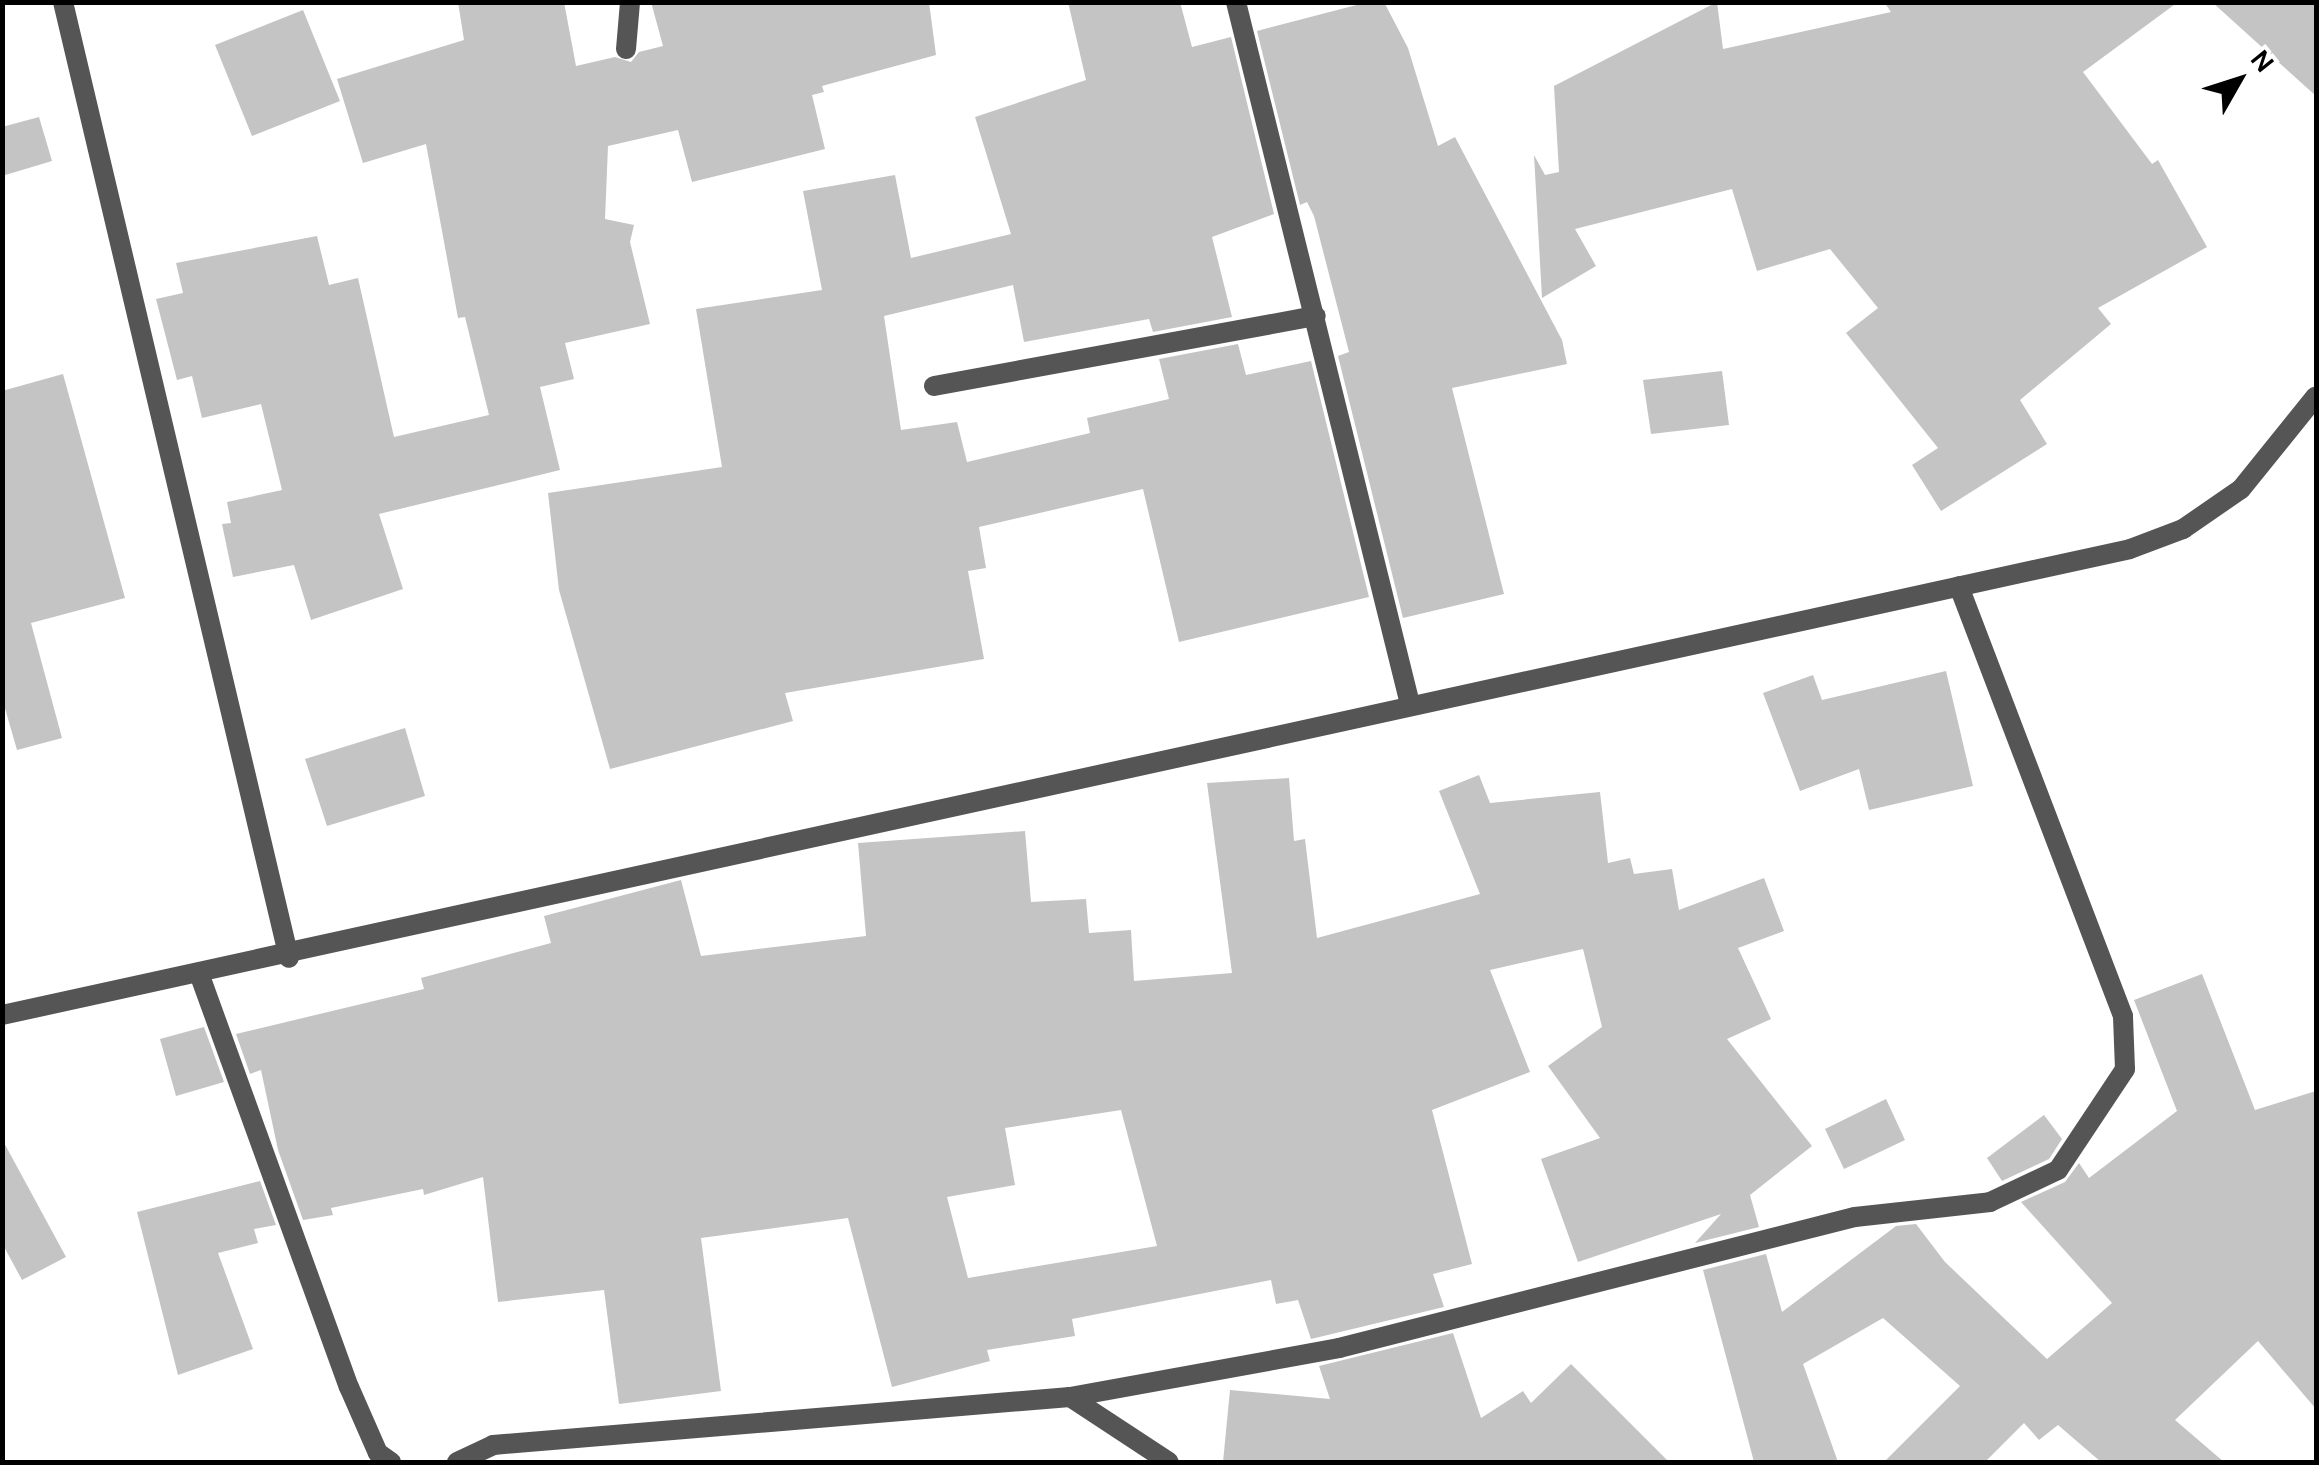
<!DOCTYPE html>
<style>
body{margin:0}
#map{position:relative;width:2319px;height:1465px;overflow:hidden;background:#fff;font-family:Karla,sans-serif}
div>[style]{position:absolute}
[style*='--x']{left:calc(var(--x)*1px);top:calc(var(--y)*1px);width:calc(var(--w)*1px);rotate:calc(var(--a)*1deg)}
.building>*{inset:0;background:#c4c4c4}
.street>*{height:20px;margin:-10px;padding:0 10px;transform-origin:10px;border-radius:10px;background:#555}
span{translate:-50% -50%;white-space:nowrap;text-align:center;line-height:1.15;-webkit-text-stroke:8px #fff;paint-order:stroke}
.frame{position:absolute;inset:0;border:5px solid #000;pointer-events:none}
.north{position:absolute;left:2189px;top:30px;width:100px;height:100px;-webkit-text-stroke:8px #fff;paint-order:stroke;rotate:51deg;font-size:28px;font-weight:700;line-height:40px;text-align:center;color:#000}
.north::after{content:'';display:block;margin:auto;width:35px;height:45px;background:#000;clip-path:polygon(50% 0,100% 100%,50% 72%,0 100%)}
</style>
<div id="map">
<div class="building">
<i style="clip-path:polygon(458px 2px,564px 2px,576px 66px,615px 57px,631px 62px,639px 52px,663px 46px,651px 2px,929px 2px,936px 55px,822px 86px,824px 92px,812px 95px,825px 149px,692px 182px,678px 130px,608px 146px,605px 219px,634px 225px,630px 242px,650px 324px,565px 343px,574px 379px,540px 387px,560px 470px,379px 514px,403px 589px,311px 620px,294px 565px,233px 577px,222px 524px,231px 523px,227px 502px,282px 490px,261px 404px,202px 418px,192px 376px,177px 380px,156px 299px,183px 293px,176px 263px,317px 236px,329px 285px,358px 278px,394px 437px,489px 415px,465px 317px,458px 318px,426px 144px,363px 163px,337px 79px,464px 40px)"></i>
<i style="clip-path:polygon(1068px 2px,1180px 2px,1192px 47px,1231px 37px,1274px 214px,1212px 237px,1232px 317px,1153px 332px,1149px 319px,1024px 342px,1013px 285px,884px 316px,901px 430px,957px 422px,967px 462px,1090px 433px,1087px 418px,1169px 399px,1159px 359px,1238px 344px,1246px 375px,1311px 361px,1369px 597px,1179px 642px,1143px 489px,979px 527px,986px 568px,968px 571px,984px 659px,785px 693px,793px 721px,610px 769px,559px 590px,548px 493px,722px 467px,696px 309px,822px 290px,803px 191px,895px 175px,911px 258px,1011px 234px,975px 117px,1086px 80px)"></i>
<i style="clip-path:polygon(1368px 2px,1384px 2px,1408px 48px,1438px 146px,1455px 137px,1562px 340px,1567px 364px,1452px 388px,1504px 594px,1403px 618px,1338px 356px,1349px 352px,1314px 216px,1307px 202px,1300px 205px,1257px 31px)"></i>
<i style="clip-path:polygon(1717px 2px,1723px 49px,1891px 12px,1884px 2px,2178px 2px,2083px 72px,2152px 164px,2158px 160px,2207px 247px,2098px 308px,2111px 324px,2020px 400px,2047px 444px,1941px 511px,1912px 465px,1938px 448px,1846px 333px,1878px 308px,1830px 249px,1757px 271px,1732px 189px,1575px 229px,1596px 266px,1542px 298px,1534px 155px,1545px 175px,1559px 172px,1554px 86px)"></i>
<i style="clip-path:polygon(2212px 2px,2316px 2px,2316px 96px)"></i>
<i style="clip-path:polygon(303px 10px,340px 101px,252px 136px,215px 45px)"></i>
<i style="clip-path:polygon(39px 117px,52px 161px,2px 176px,2px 127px)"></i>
<i style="clip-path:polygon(1722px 371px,1729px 425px,1651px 434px,1643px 380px)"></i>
<i style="clip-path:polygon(63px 374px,125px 598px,31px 623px,62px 738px,17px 750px,2px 698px,2px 391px)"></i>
<i style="clip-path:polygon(1946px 671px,1973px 786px,1869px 810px,1859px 769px,1800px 791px,1763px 693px,1813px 675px,1822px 700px)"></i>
<i style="clip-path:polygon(405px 728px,425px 796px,327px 826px,305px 759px)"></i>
<i style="clip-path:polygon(evenodd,1479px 775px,1490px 803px,1600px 792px,1608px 863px,1630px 858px,1634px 874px,1672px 869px,1679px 910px,1764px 878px,1784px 931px,1738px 948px,1771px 1019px,1727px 1039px,1812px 1146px,1750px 1195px,1759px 1227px,1695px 1243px,1721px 1214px,1578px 1262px,1541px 1159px,1600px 1138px,1548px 1066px,1602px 1027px,1583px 949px,1490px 970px,1530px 1072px,1432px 1110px,1472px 1264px,1433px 1274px,1444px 1307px,1311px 1339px,1298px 1300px,1276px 1304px,1271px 1280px,1072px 1319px,1075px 1336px,987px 1350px,990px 1361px,892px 1387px,848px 1218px,701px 1238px,721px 1391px,619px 1404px,604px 1290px,498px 1302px,483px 1177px,424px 1195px,423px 1189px,331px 1208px,333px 1215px,303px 1220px,278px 1150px,261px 1070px,250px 1074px,236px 1034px,424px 989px,421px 978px,551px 943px,544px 916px,681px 880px,701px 956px,866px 936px,858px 843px,1025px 831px,1031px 902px,1086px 899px,1089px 933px,1131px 930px,1134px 981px,1232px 973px,1207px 783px,1289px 778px,1294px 841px,1305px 839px,1317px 938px,1480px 894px,1439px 791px,1479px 775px,1121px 1110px,1157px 1246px,968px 1278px,947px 1197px,1015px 1185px,1005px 1128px,1121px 1110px)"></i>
<i style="clip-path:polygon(2202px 974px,2255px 1110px,2316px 1091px,2316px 1409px,2258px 1341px,2175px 1420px,2224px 1462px,2101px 1462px,2058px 1425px,2039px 1440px,2024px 1423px,1985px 1462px,1884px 1462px,1960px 1386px,1883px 1318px,1803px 1364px,1838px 1462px,1754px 1462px,1703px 1270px,1766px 1254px,1782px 1312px,1896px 1226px,1916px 1224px,1945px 1262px,2047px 1359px,2112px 1303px,2021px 1202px,2065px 1182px,2079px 1163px,2089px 1178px,2177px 1111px,2134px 1000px)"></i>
<i style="clip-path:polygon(204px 1027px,224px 1082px,176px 1096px,160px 1039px)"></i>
<i style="clip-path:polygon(1886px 1099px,1905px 1140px,1844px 1169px,1825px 1129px)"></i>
<i style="clip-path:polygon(2044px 1115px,2062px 1139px,2049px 1159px,2002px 1181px,1987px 1158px)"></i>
<i style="clip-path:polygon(2px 1139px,66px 1257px,22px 1280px,2px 1243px)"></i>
<i style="clip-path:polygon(260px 1181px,276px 1225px,254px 1229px,258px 1243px,218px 1253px,253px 1349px,178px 1375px,137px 1212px)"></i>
<i style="clip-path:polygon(1453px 1333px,1481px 1418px,1523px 1391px,1531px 1403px,1571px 1364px,1669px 1462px,1223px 1462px,1230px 1390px,1330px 1399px,1319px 1366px)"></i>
</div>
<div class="street">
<i style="--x:63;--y:2;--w:982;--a:76.7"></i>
<i style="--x:1236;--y:2;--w:723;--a:76.08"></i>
<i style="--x:626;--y:49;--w:47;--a:-85.1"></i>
<i style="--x:934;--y:386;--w:388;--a:-10.4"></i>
<i style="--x:200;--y:976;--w:437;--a:70.1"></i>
<i style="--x:349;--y:1387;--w:72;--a:66.3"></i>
<i style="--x:378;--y:1453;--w:16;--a:35"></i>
<i style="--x:2;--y:1015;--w:2178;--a:-12.35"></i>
<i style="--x:2130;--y:549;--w:57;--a:-20.7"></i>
<i style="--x:2183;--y:529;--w:70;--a:-34.6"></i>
<i style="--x:2241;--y:489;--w:119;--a:-51.1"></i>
<i style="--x:1070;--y:1397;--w:118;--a:33.3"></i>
<i style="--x:457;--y:1462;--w:40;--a:-25"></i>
<i style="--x:493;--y:1445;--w:579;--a:-4.76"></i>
<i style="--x:1070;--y:1397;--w:273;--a:-10.3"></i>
<i style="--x:1339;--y:1348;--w:532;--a:-14.25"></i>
<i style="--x:1855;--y:1217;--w:136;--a:-6.3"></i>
<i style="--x:1990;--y:1202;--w:75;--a:-25.2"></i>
<i style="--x:2058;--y:1170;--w:121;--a:-56.4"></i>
<i style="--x:2125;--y:1069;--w:53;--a:-92.2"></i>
<i style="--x:2123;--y:1016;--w:460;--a:-110.9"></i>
</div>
<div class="frame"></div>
<div class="north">N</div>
</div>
